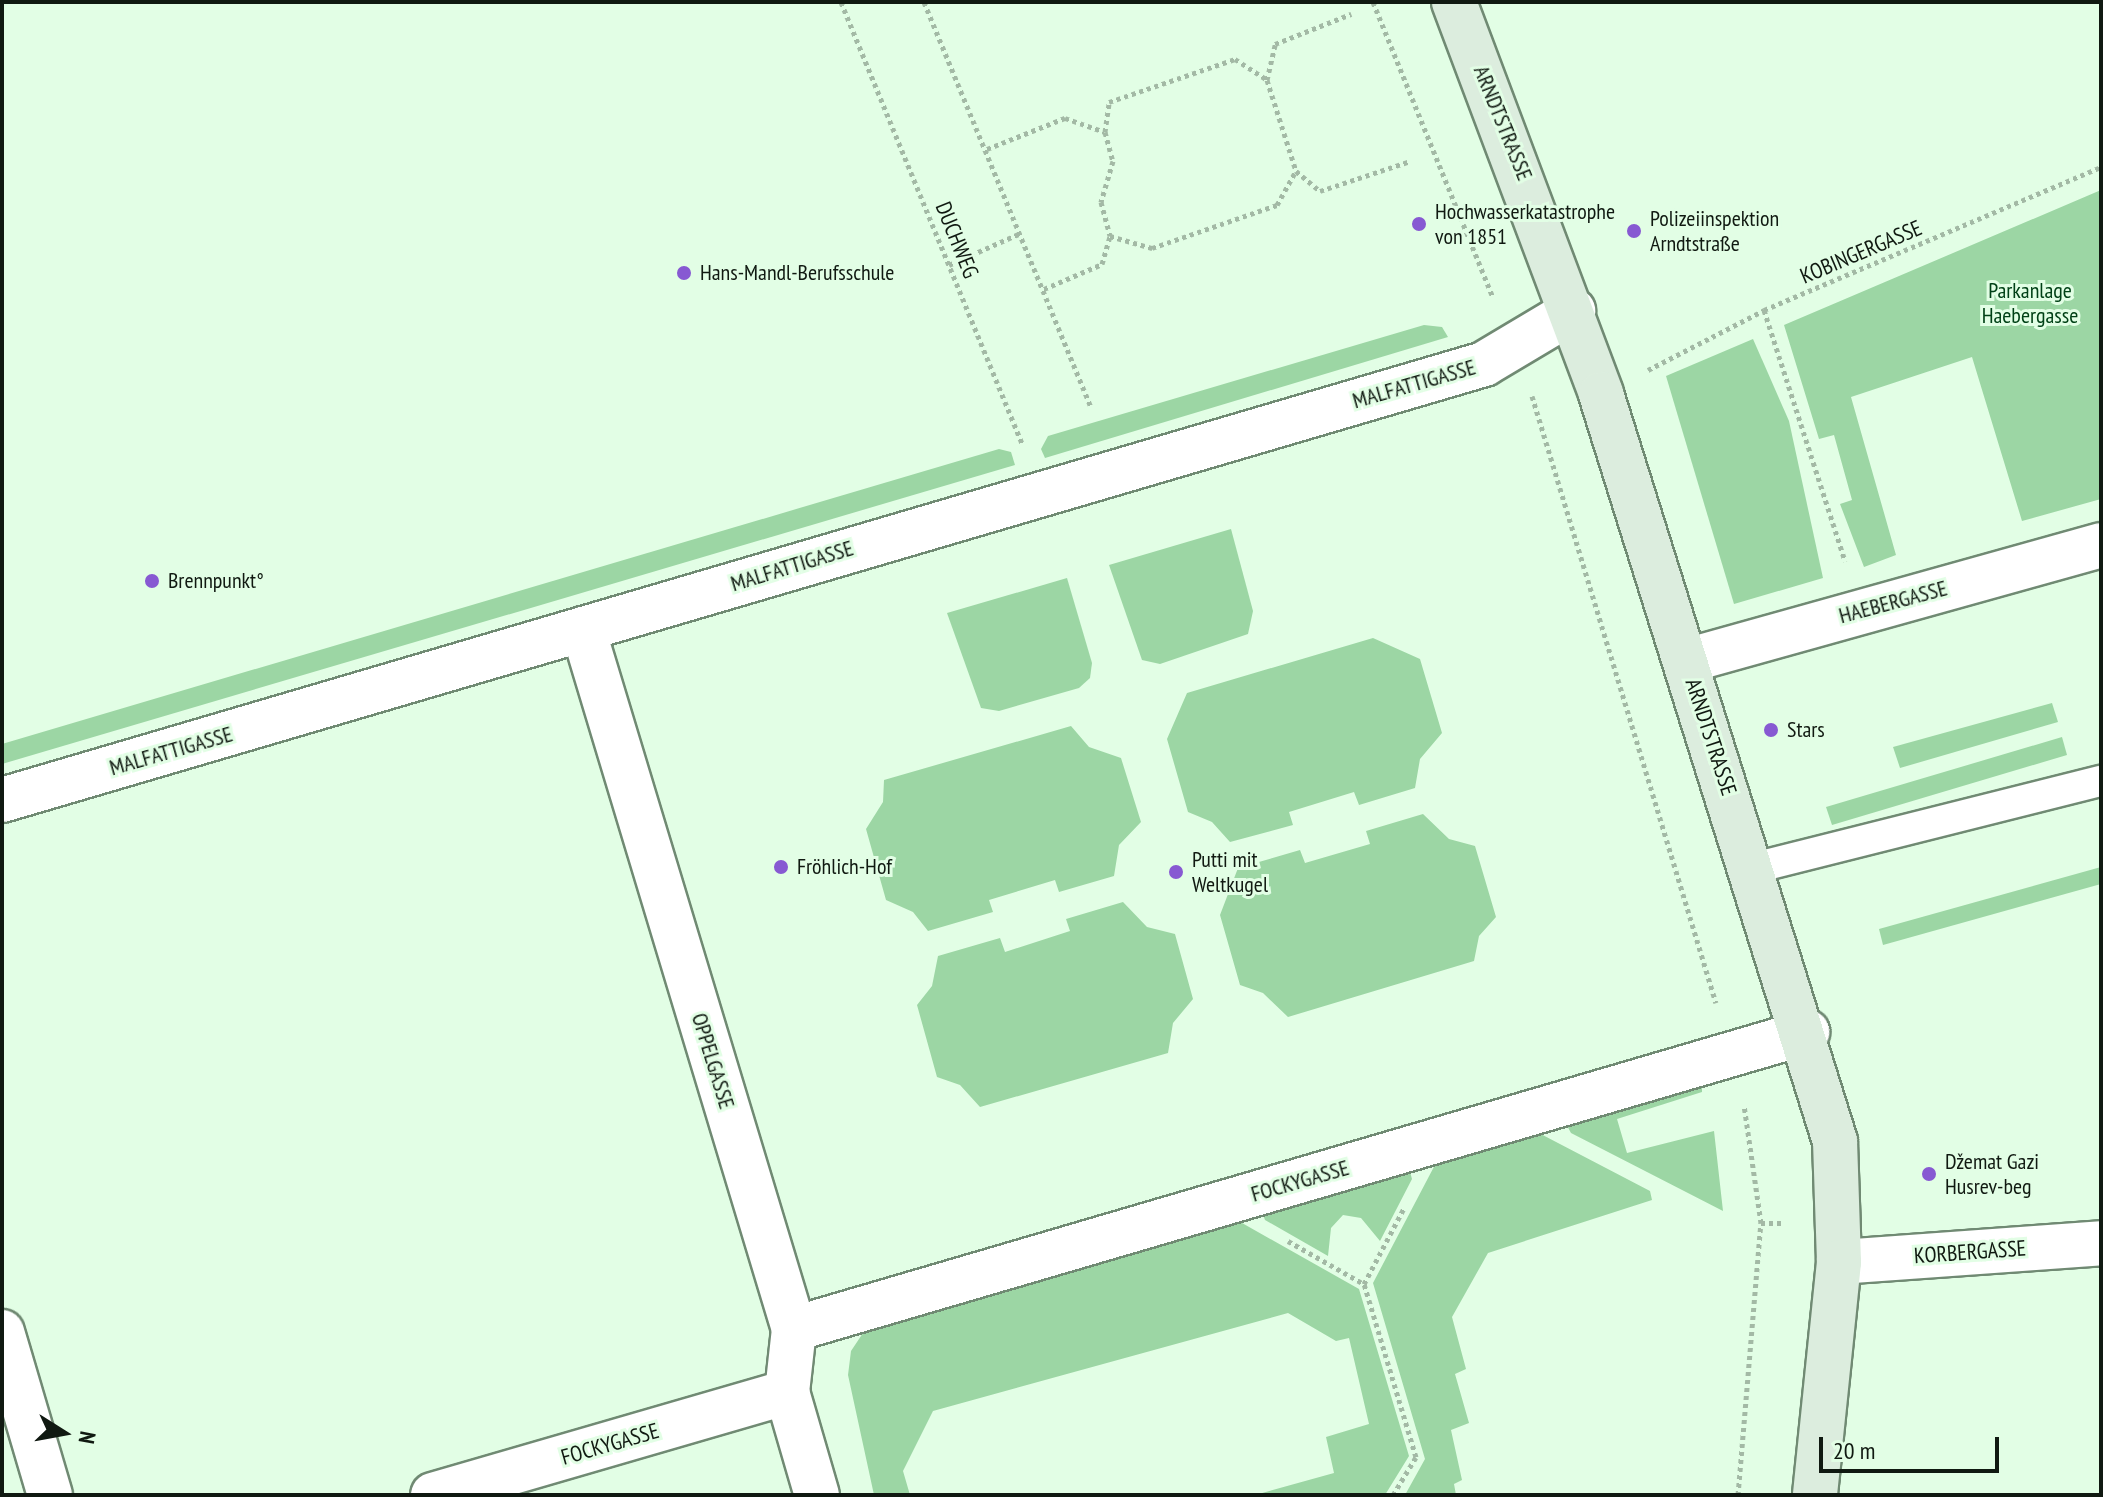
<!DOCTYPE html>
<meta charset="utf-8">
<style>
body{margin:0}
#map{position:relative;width:2103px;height:1497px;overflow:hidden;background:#e2fee5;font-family:"PT Sans Narrow",sans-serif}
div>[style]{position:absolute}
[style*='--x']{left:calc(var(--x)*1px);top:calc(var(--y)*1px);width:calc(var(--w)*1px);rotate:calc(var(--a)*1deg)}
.green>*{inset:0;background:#9cd6a4}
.path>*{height:5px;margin-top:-2.5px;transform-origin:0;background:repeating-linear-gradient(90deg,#a3b9a5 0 4px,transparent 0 8px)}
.roads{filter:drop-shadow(2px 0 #708a73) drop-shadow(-2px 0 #708a73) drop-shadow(0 2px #708a73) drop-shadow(0 -2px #708a73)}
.lane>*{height:30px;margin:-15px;padding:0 15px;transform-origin:15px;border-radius:15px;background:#fff}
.street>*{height:44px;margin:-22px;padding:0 22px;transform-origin:22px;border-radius:22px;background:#fff}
.secondary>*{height:44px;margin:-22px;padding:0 22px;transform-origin:22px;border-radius:22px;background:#dcedde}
.dots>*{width:22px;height:22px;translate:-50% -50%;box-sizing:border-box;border:4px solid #e2fee5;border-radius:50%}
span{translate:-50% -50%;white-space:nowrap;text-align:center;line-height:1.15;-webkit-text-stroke:6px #e2fee5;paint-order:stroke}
.street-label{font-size:22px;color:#101911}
.poi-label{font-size:22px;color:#101911}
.left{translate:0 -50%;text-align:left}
.park-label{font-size:22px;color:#004116}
.frame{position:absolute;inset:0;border:4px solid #101911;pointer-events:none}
.north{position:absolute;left:24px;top:1393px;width:80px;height:80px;-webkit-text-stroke:6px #e2fee5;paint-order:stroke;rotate:101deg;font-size:22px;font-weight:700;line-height:32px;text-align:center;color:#101911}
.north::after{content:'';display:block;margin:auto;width:28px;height:36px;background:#101911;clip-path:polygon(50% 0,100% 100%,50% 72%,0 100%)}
.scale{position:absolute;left:1819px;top:1437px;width:180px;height:36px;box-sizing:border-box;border:4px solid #101911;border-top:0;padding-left:10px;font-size:24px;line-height:28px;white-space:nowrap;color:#101911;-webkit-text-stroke:6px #e2fee5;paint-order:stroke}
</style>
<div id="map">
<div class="green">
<i style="clip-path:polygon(2101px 190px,2101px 499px,2022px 521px,1972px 357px,1851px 397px,1896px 555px,1864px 567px,1840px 504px,1852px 500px,1834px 435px,1819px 439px,1784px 325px)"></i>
<i style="clip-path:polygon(1424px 325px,1442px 327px,1448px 337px,1045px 458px,1041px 449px,1048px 436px)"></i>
<i style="clip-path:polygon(1753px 339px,1789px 421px,1823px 578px,1734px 604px,1666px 376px)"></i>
<i style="clip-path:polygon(999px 449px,1011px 452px,1015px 465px,2px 764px,2px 744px)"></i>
<i style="clip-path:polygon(1231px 529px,1253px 611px,1248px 634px,1160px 664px,1142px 660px,1109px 565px)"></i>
<i style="clip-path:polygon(1067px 578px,1092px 663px,1090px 678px,1079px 688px,999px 711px,981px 708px,947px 613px)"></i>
<i style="clip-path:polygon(1373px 638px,1420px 659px,1442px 733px,1420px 759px,1415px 788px,1359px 805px,1354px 792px,1289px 812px,1293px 825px,1230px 842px,1212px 822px,1188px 812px,1167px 739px,1187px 693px)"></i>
<i style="clip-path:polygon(2052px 703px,2058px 722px,1900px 768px,1893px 747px)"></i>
<i style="clip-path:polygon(1071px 726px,1089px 747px,1121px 758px,1141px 822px,1119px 845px,1114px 876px,1059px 892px,1055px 880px,989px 900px,993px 912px,928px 931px,913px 912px,886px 900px,866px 829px,883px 802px,884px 780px)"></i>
<i style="clip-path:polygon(2062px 737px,2067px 755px,1832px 825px,1826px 807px)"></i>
<i style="clip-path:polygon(1423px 814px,1449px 839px,1475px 846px,1496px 917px,1479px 936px,1474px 961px,1288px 1017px,1263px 993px,1240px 985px,1220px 915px,1238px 868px,1300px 850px,1305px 863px,1370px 844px,1366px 831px)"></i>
<i style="clip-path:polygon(2101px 867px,2101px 884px,1883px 945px,1879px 929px)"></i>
<i style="clip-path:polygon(1123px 902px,1147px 927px,1175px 934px,1193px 999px,1173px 1023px,1168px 1053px,980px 1107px,960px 1085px,937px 1077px,917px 1005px,932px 986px,938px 956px,1000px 938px,1005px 952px,1070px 931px,1066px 919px)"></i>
<i style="clip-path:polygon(1702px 1085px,1702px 1092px,1617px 1119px,1627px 1153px,1714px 1131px,1723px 1211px,1571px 1133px,1565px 1122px)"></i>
<i style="clip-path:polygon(1535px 1131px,1650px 1191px,1652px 1200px,1488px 1253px,1452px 1317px,1466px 1369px,1455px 1374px,1469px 1423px,1451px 1430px,1462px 1480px,1454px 1484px,1456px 1495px,1405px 1495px,1425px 1459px,1373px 1283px,1437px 1161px)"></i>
<i style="clip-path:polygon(1409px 1168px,1412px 1179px,1380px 1241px,1361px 1218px,1343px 1215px,1331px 1228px,1328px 1256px,1265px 1220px,1262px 1212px)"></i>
<i style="clip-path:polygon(1235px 1219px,1359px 1289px,1409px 1456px,1385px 1495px,1255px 1495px,1334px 1473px,1326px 1437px,1369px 1424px,1349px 1338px,1336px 1341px,1288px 1313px,933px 1411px,903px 1471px,910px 1495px,874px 1495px,848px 1375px,851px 1351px,865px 1330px)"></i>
</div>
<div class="path">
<i style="--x:841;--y:2;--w:479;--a:67.7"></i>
<i style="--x:924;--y:2;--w:439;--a:67.6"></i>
<i style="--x:1373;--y:2;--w:318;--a:67.9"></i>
<i style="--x:1267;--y:80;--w:96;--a:72.3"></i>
<i style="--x:1105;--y:132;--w:30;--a:75"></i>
<i style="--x:1113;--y:161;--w:43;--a:106.3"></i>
<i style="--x:1101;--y:202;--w:35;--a:75"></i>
<i style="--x:987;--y:149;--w:84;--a:-21.7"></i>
<i style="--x:1065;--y:118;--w:42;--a:19.3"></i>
<i style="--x:1105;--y:132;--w:30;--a:-82"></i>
<i style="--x:1109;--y:102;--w:133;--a:-18.8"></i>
<i style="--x:1235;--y:59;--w:38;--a:33"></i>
<i style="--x:1267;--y:80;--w:37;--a:-77"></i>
<i style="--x:1275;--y:44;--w:82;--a:-21.5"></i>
<i style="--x:949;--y:265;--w:79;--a:-24"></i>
<i style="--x:1044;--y:289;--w:63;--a:-23.3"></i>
<i style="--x:1102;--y:264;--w:29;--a:-74"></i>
<i style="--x:1110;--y:236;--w:44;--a:15.9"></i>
<i style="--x:1152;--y:248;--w:132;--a:-19"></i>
<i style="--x:1277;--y:205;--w:39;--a:-61"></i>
<i style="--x:1296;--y:171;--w:31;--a:40"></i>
<i style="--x:1320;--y:191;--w:95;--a:-18.4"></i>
<i style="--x:1764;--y:310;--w:264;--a:72.1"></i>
<i style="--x:1648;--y:370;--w:131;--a:-27.3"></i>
<i style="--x:1764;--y:310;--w:366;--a:-23"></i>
<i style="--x:1532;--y:396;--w:634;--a:73.14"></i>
<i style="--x:1761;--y:1223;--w:23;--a:0"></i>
<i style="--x:1288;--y:1241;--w:87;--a:29.5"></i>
<i style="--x:1393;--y:1495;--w:44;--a:-58.8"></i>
<i style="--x:1416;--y:1457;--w:181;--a:-106.7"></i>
<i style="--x:1364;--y:1284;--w:86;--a:-62.2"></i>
<i style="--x:1738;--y:1495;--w:273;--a:-85.2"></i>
<i style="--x:1761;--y:1223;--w:119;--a:-98.2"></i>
</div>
<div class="roads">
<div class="lane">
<i style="--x:1754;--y:868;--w:358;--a:-14.1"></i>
</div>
<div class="street">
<i style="--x:583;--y:629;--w:731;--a:73.23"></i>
<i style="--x:794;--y:1329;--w:63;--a:96.3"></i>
<i style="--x:787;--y:1392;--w:107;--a:73.8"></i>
<i style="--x:1686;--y:661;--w:431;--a:-15.6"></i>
<i style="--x:2;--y:800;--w:1545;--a:-16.39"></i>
<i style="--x:1484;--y:364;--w:104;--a:-30.8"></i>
<i style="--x:1839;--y:1262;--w:263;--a:-4.1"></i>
<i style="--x:794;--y:1329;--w:1056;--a:-16.34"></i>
<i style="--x:2;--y:1332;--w:170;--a:73.6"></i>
<i style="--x:433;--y:1495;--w:369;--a:-16.2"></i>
</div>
<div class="secondary">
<i style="--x:1454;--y:2;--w:419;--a:69.4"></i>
<i style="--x:1601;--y:394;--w:783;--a:72.61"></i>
<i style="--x:1835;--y:1141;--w:121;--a:88.1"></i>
<i style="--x:1839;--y:1262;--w:234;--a:95.9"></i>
</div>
</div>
<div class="dots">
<i style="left:1419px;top:224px;background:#8759d2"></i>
<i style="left:1634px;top:231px;background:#8759d2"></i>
<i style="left:684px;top:273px;background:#8759d2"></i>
<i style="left:152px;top:581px;background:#8759d2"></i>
<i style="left:1771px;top:730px;background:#8759d2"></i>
<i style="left:781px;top:867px;background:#8759d2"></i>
<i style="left:1176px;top:872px;background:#8759d2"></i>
<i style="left:1929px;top:1174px;background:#8759d2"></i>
</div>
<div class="street-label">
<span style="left:1503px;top:123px;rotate:68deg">ARNDTSTRASSE</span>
<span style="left:957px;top:240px;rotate:68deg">DUCHWEG</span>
<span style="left:1861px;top:252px;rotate:-23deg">KOBINGERGASSE</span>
<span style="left:1414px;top:384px;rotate:-16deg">MALFATTIGASSE</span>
<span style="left:792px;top:566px;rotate:-17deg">MALFATTIGASSE</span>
<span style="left:1893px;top:602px;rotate:-15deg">HAEBERGASSE</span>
<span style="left:1711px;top:737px;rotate:72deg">ARNDTSTRASSE</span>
<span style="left:171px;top:751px;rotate:-16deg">MALFATTIGASSE</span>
<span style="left:713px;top:1061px;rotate:73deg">OPPELGASSE</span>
<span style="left:1300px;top:1181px;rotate:-16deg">FOCKYGASSE</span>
<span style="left:1970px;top:1252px;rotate:-4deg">KORBERGASSE</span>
<span style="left:610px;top:1444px;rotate:-16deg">FOCKYGASSE</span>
</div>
<div class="poi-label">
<span class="left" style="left:1435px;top:224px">Hochwasserkatastrophe<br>von 1851</span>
<span class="left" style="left:1650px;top:231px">Polizeiinspektion<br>Arndtstraße</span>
<span class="left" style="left:700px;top:273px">Hans-Mandl-Berufsschule</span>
<span class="left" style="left:168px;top:581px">Brennpunkt°</span>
<span class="left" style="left:1787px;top:730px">Stars</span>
<span class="left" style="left:1192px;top:872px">Putti mit<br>Weltkugel</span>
<span class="left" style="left:797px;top:867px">Fröhlich-Hof</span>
<span class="left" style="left:1945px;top:1174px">Džemat Gazi<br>Husrev-beg</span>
</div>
<div class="park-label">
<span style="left:2030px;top:303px">Parkanlage<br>Haebergasse</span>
</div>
<div class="frame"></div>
<div class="north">N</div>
<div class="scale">20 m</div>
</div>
